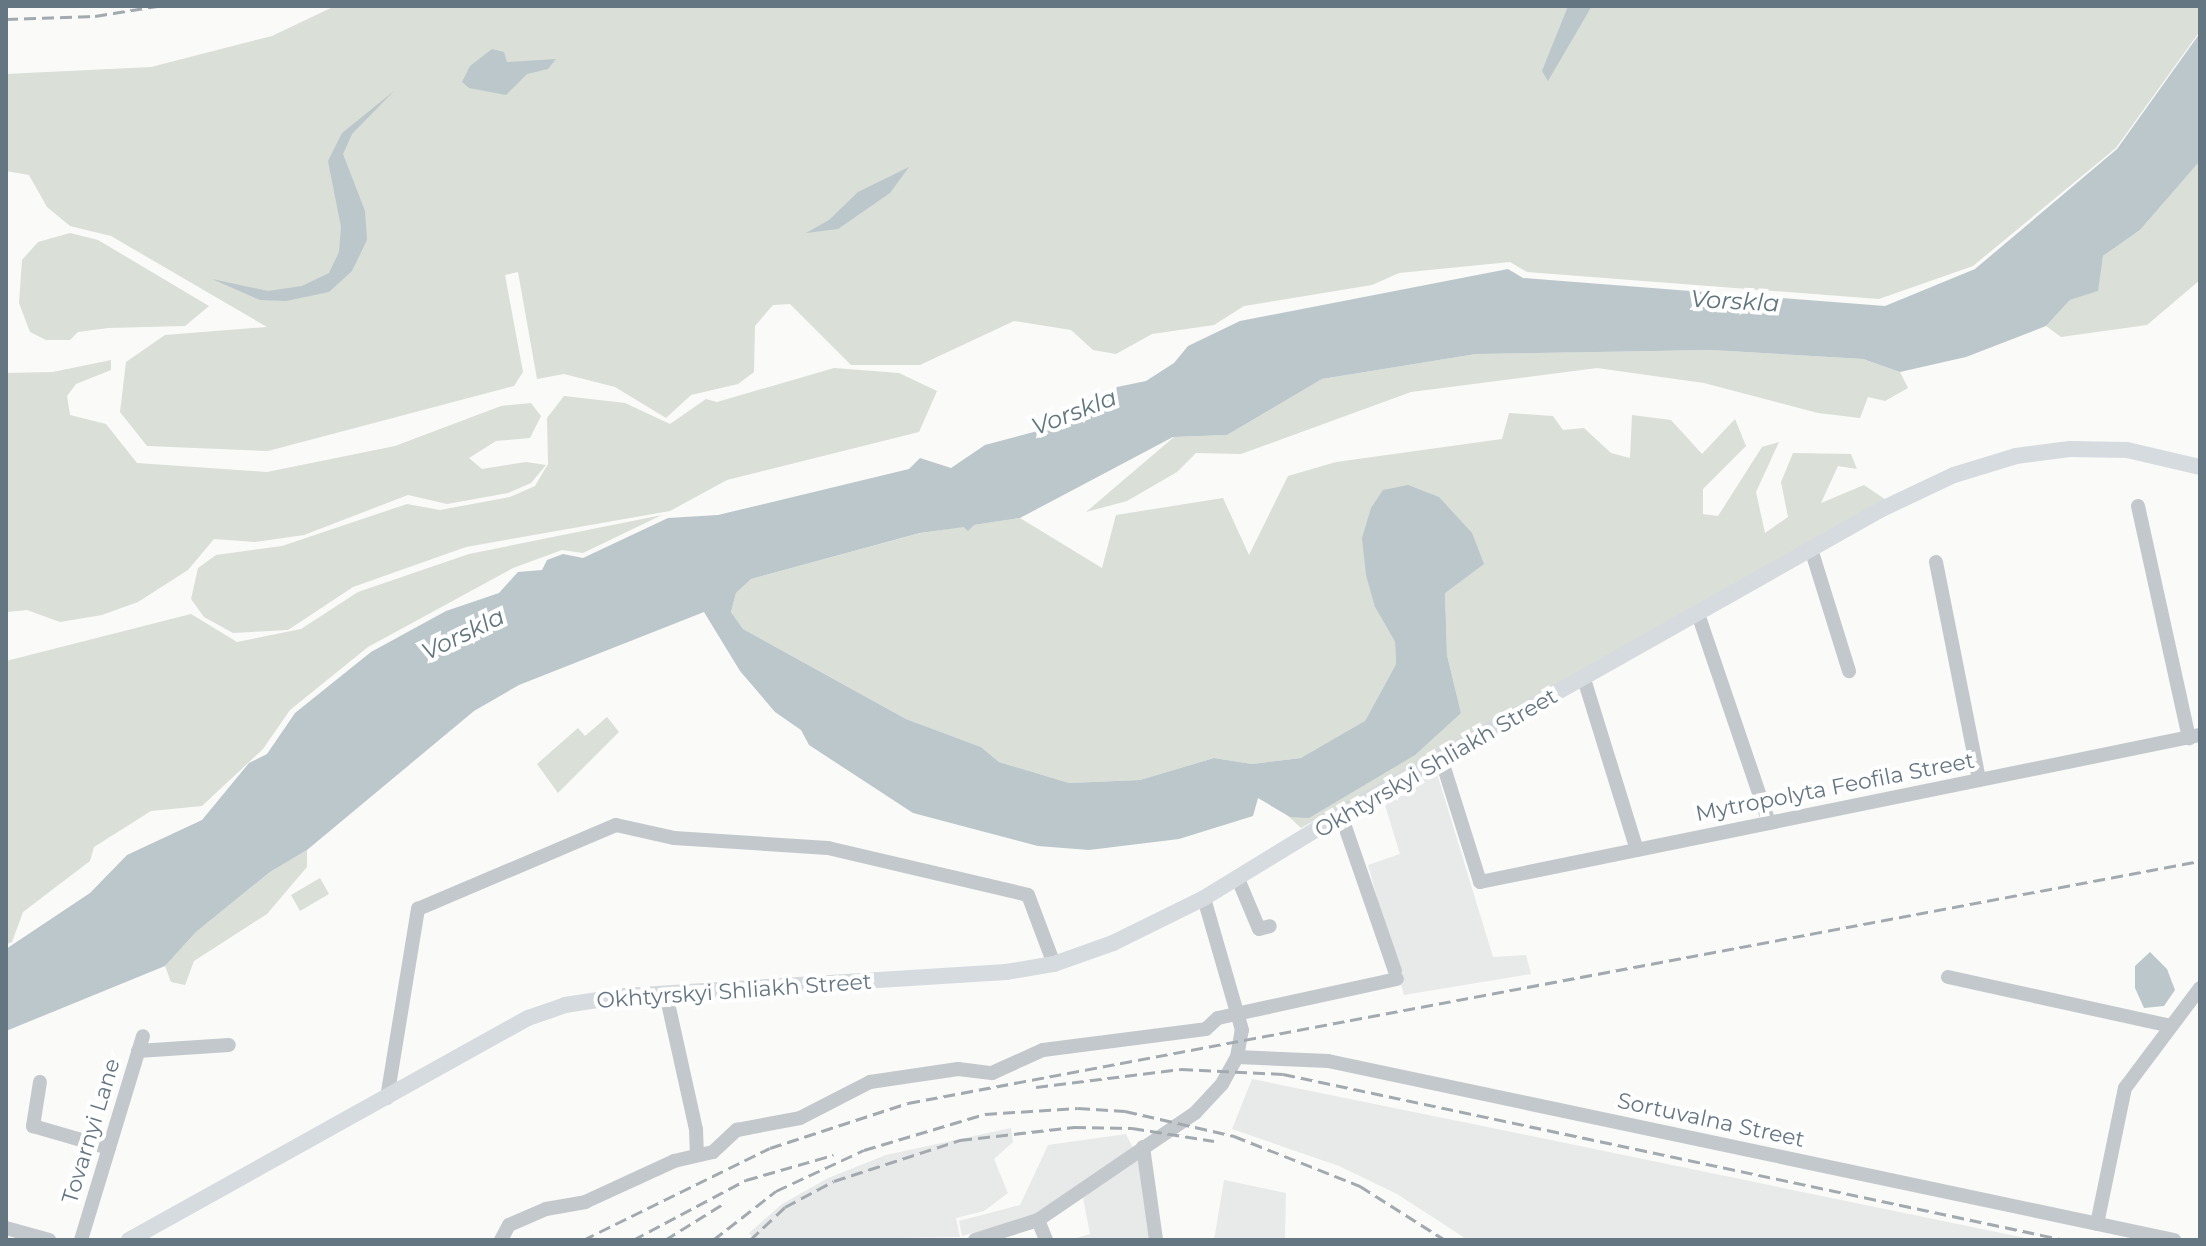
<!DOCTYPE html>
<style>
body{margin:0}
#map{position:relative;width:2206px;height:1246px;overflow:hidden;background:#fafaf8;font-family:Montserrat,sans-serif}
div>[style]{position:absolute}
[style*='--x']{left:calc(var(--x)*1px);top:calc(var(--y)*1px);width:calc(var(--w)*1px);rotate:calc(var(--a)*1deg)}
.built>*{inset:0;background:#e8e9e9}
.green>*{inset:0;background:#dadfd7}
.water>*{inset:0;background:#bbc7cb}
.minor>*{height:14px;margin:-7px;padding:0 7px;transform-origin:7px;border-radius:7px;background:#c3c8cc}
.major>*{height:16px;margin:-8px;padding:0 8px;transform-origin:8px;border-radius:8px;background:#d6dbdf}
.rail>*{height:3px;margin-top:-1.5px;transform-origin:0;background:repeating-linear-gradient(90deg,#a2aab0 0 12px,transparent 0 18px)}
span{translate:-50% -50%;white-space:nowrap;text-align:center;line-height:1.15;-webkit-text-stroke:8px #fff;paint-order:stroke}
.street-label{font-size:22px;color:#657683}
.water-label{font-size:24px;color:#60757c;font-style:italic}
.frame{position:absolute;inset:0;border:8px solid #657683;pointer-events:none}
</style>
<div id="map">
<div class="built">
<i style="clip-path:polygon(1436px 770px,1493px 957px,1526px 955px,1531px 974px,1404px 995px,1368px 865px,1400px 854px,1384px 802px)"></i>
<i style="clip-path:polygon(1252px 1079px,1512px 1132px,2035px 1240px,1468px 1240px,1397px 1194px,1339px 1166px,1232px 1129px)"></i>
<i style="clip-path:polygon(1011px 1128px,1013px 1142px,994px 1159px,1008px 1193px,984px 1211px,956px 1218px,960px 1237px,754px 1240px,749px 1233px,782px 1204px,828px 1178px,886px 1155px)"></i>
<i style="clip-path:polygon(1126px 1134px,1133px 1148px,1034px 1216px,962px 1236px,959px 1221px,1020px 1205px,1048px 1145px)"></i>
<i style="clip-path:polygon(1133px 1157px,1141px 1162px,1151px 1240px,1070px 1240px,1090px 1234px,1083px 1198px)"></i>
<i style="clip-path:polygon(1224px 1180px,1286px 1193px,1285px 1240px,1214px 1240px)"></i>
</div>
<div class="green">
<i style="clip-path:polygon(335px 6px,1568px 6px,1543px 71px,1548px 80px,1592px 6px,2200px 6px,2200px 31px,2116px 148px,1973px 266px,1879px 299px,1527px 272px,1510px 262px,1399px 273px,1372px 285px,1244px 306px,1214px 325px,1152px 334px,1116px 354px,1093px 350px,1071px 330px,1014px 321px,920px 365px,851px 365px,790px 304px,773px 305px,755px 326px,754px 372px,738px 384px,691px 395px,666px 418px,615px 387px,564px 374px,537px 379px,518px 272px,505px 275px,523px 372px,514px 386px,268px 451px,147px 446px,120px 412px,126px 362px,165px 335px,267px 327px,111px 236px,70px 226px,47px 207px,29px 175px,6px 171px,6px 74px,151px 67px,272px 36px)"></i>
<i style="clip-path:polygon(2200px 161px,2200px 280px,2147px 325px,2061px 337px,2046px 326px,2070px 300px,2097px 291px,2103px 256px,2140px 230px)"></i>
<i style="clip-path:polygon(70px 233px,98px 240px,209px 306px,185px 326px,108px 328px,78px 332px,70px 340px,46px 340px,30px 332px,19px 303px,22px 260px,38px 242px)"></i>
<i style="clip-path:polygon(1711px 350px,1863px 359px,1900px 372px,1908px 388px,1885px 401px,1868px 397px,1860px 418px,1818px 413px,1704px 383px,1597px 368px,1411px 392px,1241px 454px,1196px 453px,1177px 472px,1127px 501px,1086px 512px,1174px 437px,1227px 435px,1322px 379px,1476px 354px)"></i>
<i style="clip-path:polygon(111px 360px,111px 370px,76px 384px,67px 396px,70px 415px,106px 424px,137px 463px,267px 472px,395px 446px,501px 406px,531px 403px,541px 416px,530px 438px,496px 441px,469px 458px,482px 469px,526px 462px,546px 465px,531px 483px,508px 493px,447px 504px,408px 495px,304px 535px,255px 542px,214px 539px,188px 570px,138px 602px,102px 615px,60px 622px,27px 610px,6px 612px,6px 373px,53px 372px)"></i>
<i style="clip-path:polygon(834px 368px,899px 373px,937px 391px,919px 432px,727px 480px,670px 511px,466px 547px,353px 587px,288px 630px,233px 633px,204px 617px,191px 599px,198px 568px,216px 555px,282px 546px,407px 504px,440px 510px,510px 497px,535px 486px,548px 464px,547px 418px,564px 396px,625px 403px,670px 424px,706px 399px,717px 402px)"></i>
<i style="clip-path:polygon(1509px 413px,1553px 416px,1563px 430px,1584px 428px,1611px 453px,1630px 458px,1632px 415px,1671px 420px,1702px 454px,1735px 419px,1746px 446px,1703px 489px,1703px 514px,1718px 516px,1762px 447px,1779px 442px,1756px 492px,1765px 533px,1788px 517px,1781px 482px,1793px 453px,1851px 454px,1857px 469px,1838px 466px,1821px 503px,1864px 485px,1886px 500px,1301px 828px,1274px 803px,1290px 817px,1461px 713px,1447px 655px,1445px 592px,1375px 607px,1395px 642px,1396px 664px,1365px 721px,1324px 749px,1301px 758px,1252px 764px,1214px 758px,1140px 780px,1069px 783px,999px 762px,981px 747px,906px 719px,743px 629px,731px 612px,736px 593px,751px 579px,921px 533px,1020px 518px,1102px 568px,1116px 515px,1223px 498px,1249px 555px,1288px 476px,1336px 462px,1502px 439px)"></i>
<i style="clip-path:polygon(662px 515px,583px 553px,562px 550px,513px 568px,368px 647px,290px 710px,263px 749px,202px 806px,151px 811px,94px 847px,90px 861px,23px 912px,12px 942px,6px 944px,6px 661px,191px 614px,237px 642px,301px 629px,358px 592px,469px 554px)"></i>
<i style="clip-path:polygon(607px 717px,619px 732px,558px 793px,537px 764px,578px 728px,585px 736px)"></i>
<i style="clip-path:polygon(307px 850px,307px 867px,267px 914px,194px 961px,185px 985px,171px 982px,165px 966px,196px 932px,270px 872px)"></i>
<i style="clip-path:polygon(320px 878px,329px 894px,300px 911px,291px 895px)"></i>
</div>
<div class="water">
<i style="clip-path:polygon(1568px 6px,1592px 6px,1548px 81px,1542px 71px)"></i>
<i style="clip-path:polygon(2200px 33px,2200px 161px,2140px 230px,2103px 256px,2098px 291px,2070px 300px,2046px 326px,1966px 357px,1900px 372px,1863px 359px,1711px 350px,1476px 354px,1322px 379px,1227px 435px,1173px 437px,1020px 518px,974px 525px,968px 531px,964px 527px,920px 533px,751px 579px,736px 593px,731px 612px,743px 629px,906px 719px,981px 747px,999px 762px,1069px 783px,1140px 780px,1214px 758px,1252px 764px,1301px 758px,1365px 721px,1396px 664px,1395px 642px,1375px 607px,1366px 575px,1362px 538px,1371px 508px,1383px 490px,1408px 485px,1439px 497px,1472px 533px,1484px 564px,1445px 593px,1447px 655px,1461px 713px,1415px 755px,1309px 818px,1290px 817px,1258px 798px,1253px 816px,1179px 839px,1089px 850px,1038px 846px,913px 813px,809px 745px,801px 730px,775px 712px,740px 671px,704px 612px,519px 685px,474px 711px,307px 850px,270px 872px,196px 932px,165px 966px,6px 1031px,6px 949px,90px 893px,127px 855px,202px 820px,249px 763px,267px 754px,295px 713px,371px 652px,446px 611px,499px 593px,518px 572px,542px 570px,547px 560px,563px 554px,583px 558px,668px 518px,718px 515px,909px 469px,920px 458px,951px 468px,985px 445px,1056px 426px,1117px 387px,1146px 381px,1174px 363px,1188px 346px,1240px 321px,1508px 269px,1523px 278px,1885px 306px,1975px 269px,2117px 149px)"></i>
<i style="clip-path:polygon(492px 49px,504px 52px,507px 62px,556px 59px,548px 69px,527px 74px,506px 95px,469px 88px,462px 82px,470px 66px)"></i>
<i style="clip-path:polygon(394px 91px,352px 134px,343px 154px,365px 211px,367px 240px,352px 271px,329px 292px,286px 301px,260px 300px,212px 279px,268px 291px,302px 286px,329px 273px,339px 252px,341px 227px,328px 161px,342px 133px)"></i>
<i style="clip-path:polygon(909px 167px,890px 193px,838px 229px,806px 233px,829px 220px,858px 192px)"></i>
<i style="clip-path:polygon(2150px 952px,2167px 969px,2175px 990px,2164px 1006px,2144px 1008px,2135px 988px,2135px 966px)"></i>
</div>
<div class="minor">
<i style="--x:2138;--y:506;--w:238;--a:77.6"></i>
<i style="--x:1811;--y:549;--w:128;--a:72.7"></i>
<i style="--x:1936;--y:562;--w:222;--a:78.8"></i>
<i style="--x:1698;--y:614;--w:221;--a:71.2"></i>
<i style="--x:1584;--y:679;--w:179;--a:72.8"></i>
<i style="--x:1441;--y:758;--w:130;--a:72.5"></i>
<i style="--x:1480;--y:882;--w:735;--a:-11.54"></i>
<i style="--x:1341;--y:815;--w:165;--a:70.9"></i>
<i style="--x:1238;--y:879;--w:54;--a:67.2"></i>
<i style="--x:1259;--y:929;--w:11;--a:-15"></i>
<i style="--x:1948;--y:977;--w:228;--a:12.4"></i>
<i style="--x:666;--y:994;--w:138;--a:77.5"></i>
<i style="--x:696;--y:1129;--w:25;--a:88"></i>
<i style="--x:138;--y:1051;--w:91;--a:-3.8"></i>
<i style="--x:1237;--y:1057;--w:91;--a:2.5"></i>
<i style="--x:1328;--y:1061;--w:865;--a:11.95"></i>
<i style="--x:40;--y:1082;--w:45;--a:99"></i>
<i style="--x:33;--y:1126;--w:79;--a:16.1"></i>
<i style="--x:387;--y:1098;--w:192;--a:-80.7"></i>
<i style="--x:418;--y:909;--w:215;--a:-23"></i>
<i style="--x:616;--y:825;--w:59;--a:12.6"></i>
<i style="--x:674;--y:838;--w:154;--a:3.7"></i>
<i style="--x:828;--y:848;--w:205;--a:13.2"></i>
<i style="--x:1028;--y:895;--w:74;--a:69.4"></i>
<i style="--x:1143;--y:1147;--w:94;--a:82"></i>
<i style="--x:1038;--y:1220;--w:22;--a:68"></i>
<i style="--x:2097;--y:1224;--w:139;--a:-78.4"></i>
<i style="--x:2125;--y:1088;--w:125;--a:-53.1"></i>
<i style="--x:6;--y:1228;--w:45;--a:15.6"></i>
<i style="--x:81;--y:1240;--w:213;--a:-73.1"></i>
<i style="--x:501;--y:1240;--w:17;--a:-62"></i>
<i style="--x:509;--y:1225;--w:40;--a:-23.4"></i>
<i style="--x:546;--y:1209;--w:40;--a:-10"></i>
<i style="--x:585;--y:1202;--w:98;--a:-24.7"></i>
<i style="--x:674;--y:1161;--w:40;--a:-13"></i>
<i style="--x:713;--y:1152;--w:33;--a:-43"></i>
<i style="--x:737;--y:1130;--w:64;--a:-10.8"></i>
<i style="--x:800;--y:1118;--w:79;--a:-27.2"></i>
<i style="--x:870;--y:1082;--w:89;--a:-8.4"></i>
<i style="--x:958;--y:1069;--w:34;--a:7"></i>
<i style="--x:992;--y:1073;--w:56;--a:-24.3"></i>
<i style="--x:1043;--y:1050;--w:164;--a:-7.3"></i>
<i style="--x:1206;--y:1029;--w:16;--a:-43"></i>
<i style="--x:1218;--y:1018;--w:183;--a:-12.3"></i>
<i style="--x:975;--y:1240;--w:66;--a:-17.6"></i>
<i style="--x:1038;--y:1220;--w:190;--a:-34.3"></i>
<i style="--x:1195;--y:1113;--w:40;--a:-47"></i>
<i style="--x:1222;--y:1084;--w:31;--a:-61"></i>
<i style="--x:1237;--y:1057;--w:27;--a:-80"></i>
<i style="--x:1242;--y:1030;--w:137;--a:-106.1"></i>
</div>
<div class="major">
<i style="--x:129;--y:1240;--w:457;--a:-29.1"></i>
<i style="--x:528;--y:1018;--w:39;--a:-19"></i>
<i style="--x:565;--y:1005;--w:60;--a:-8.7"></i>
<i style="--x:624;--y:996;--w:383;--a:-3.6"></i>
<i style="--x:1006;--y:972;--w:49;--a:-9.5"></i>
<i style="--x:1054;--y:964;--w:63;--a:-19.6"></i>
<i style="--x:1113;--y:943;--w:102;--a:-26.3"></i>
<i style="--x:1204;--y:898;--w:171;--a:-31.4"></i>
<i style="--x:1350;--y:809;--w:611;--a:-29.42"></i>
<i style="--x:1882;--y:509;--w:80;--a:-25.3"></i>
<i style="--x:1954;--y:475;--w:65;--a:-17"></i>
<i style="--x:2016;--y:456;--w:54;--a:-7.4"></i>
<i style="--x:2070;--y:449;--w:57;--a:1"></i>
<i style="--x:2127;--y:450;--w:75;--a:13.1"></i>
</div>
<div class="rail">
<i style="--x:6;--y:19;--w:89;--a:-1.9"></i>
<i style="--x:95;--y:16;--w:63;--a:-9.2"></i>
<i style="--x:1036;--y:1087;--w:146;--a:-7.1"></i>
<i style="--x:1181;--y:1069;--w:102;--a:2.8"></i>
<i style="--x:1283;--y:1074;--w:799;--a:11.98"></i>
<i style="--x:583;--y:1240;--w:208;--a:-26.2"></i>
<i style="--x:770;--y:1148;--w:145;--a:-18.1"></i>
<i style="--x:908;--y:1103;--w:1314;--a:-10.61"></i>
<i style="--x:633;--y:1240;--w:128;--a:-28"></i>
<i style="--x:746;--y:1180;--w:91;--a:-16"></i>
<i style="--x:665;--y:1240;--w:72;--a:-31.9"></i>
<i style="--x:713;--y:1240;--w:80;--a:-37.9"></i>
<i style="--x:776;--y:1191;--w:97;--a:-25"></i>
<i style="--x:864;--y:1150;--w:126;--a:-16.6"></i>
<i style="--x:985;--y:1114;--w:93;--a:-3.7"></i>
<i style="--x:1078;--y:1108;--w:47;--a:3.7"></i>
<i style="--x:1125;--y:1111;--w:112;--a:12.9"></i>
<i style="--x:1234;--y:1136;--w:136;--a:21.6"></i>
<i style="--x:1360;--y:1186;--w:101;--a:32.4"></i>
<i style="--x:750;--y:1240;--w:48;--a:-43.3"></i>
<i style="--x:785;--y:1207;--w:55;--a:-28"></i>
<i style="--x:834;--y:1181;--w:133;--a:-18"></i>
<i style="--x:960;--y:1140;--w:115;--a:-6.5"></i>
<i style="--x:1074;--y:1127;--w:58;--a:1"></i>
<i style="--x:1132;--y:1128;--w:83;--a:9"></i>
</div>
<div class="street-label">
<span style="left:1436px;top:763px;rotate:-30deg">Okhtyrskyi Shliakh Street</span>
<span style="left:1835px;top:787px;rotate:-11deg">Mytropolyta Feofila Street</span>
<span style="left:734px;top:991px;rotate:-4deg">Okhtyrskyi Shliakh Street</span>
<span style="left:1711px;top:1120px;rotate:12deg">Sortuvalna Street</span>
<span style="left:91px;top:1131px;rotate:-73deg">Tovarnyi Lane</span>
</div>
<div class="water-label">
<span style="left:1735px;top:301px;rotate:3deg">Vorskla</span>
<span style="left:1074px;top:412px;rotate:-21deg">Vorskla</span>
<span style="left:463px;top:634px;rotate:-26deg">Vorskla</span>
</div>
<div class="frame"></div>
</div>
